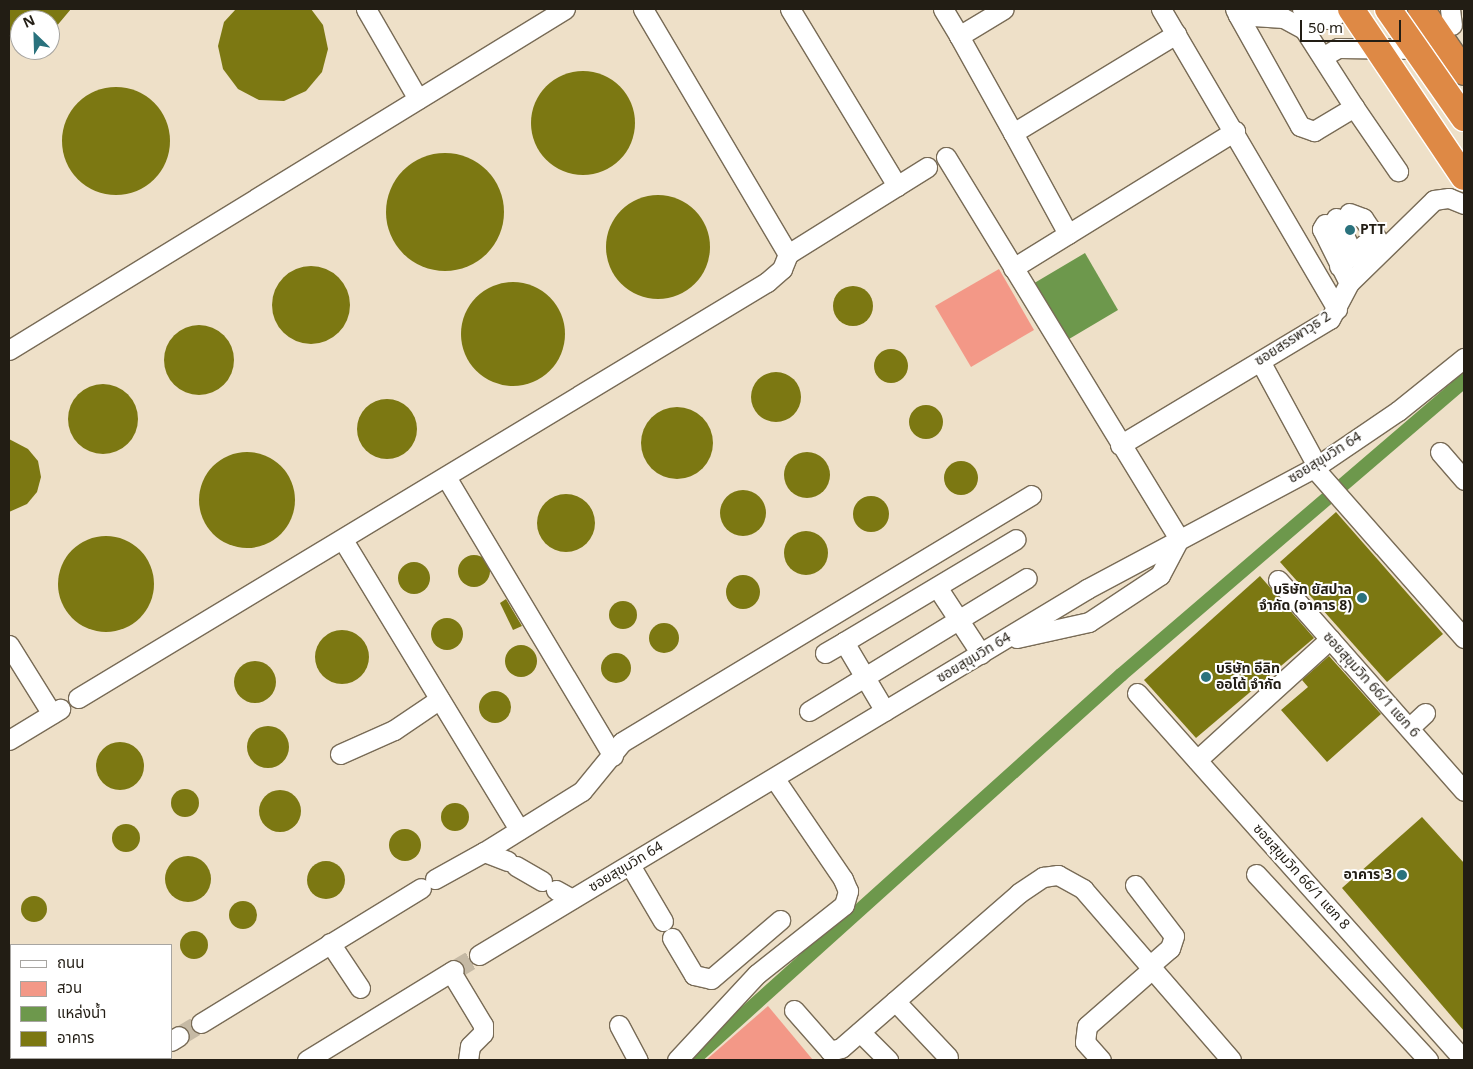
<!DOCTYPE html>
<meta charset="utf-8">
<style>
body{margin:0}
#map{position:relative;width:1473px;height:1069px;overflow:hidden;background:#eee0c8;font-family:Georgia,"Noto Sans Thai",serif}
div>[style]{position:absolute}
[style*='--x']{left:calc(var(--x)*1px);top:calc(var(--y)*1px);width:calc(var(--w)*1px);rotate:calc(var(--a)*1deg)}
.green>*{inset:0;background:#f39887}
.water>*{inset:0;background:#6d984c}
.canal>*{height:14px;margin:-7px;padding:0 7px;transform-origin:7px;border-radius:7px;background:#6d984c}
.building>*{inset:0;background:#7c7812}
.round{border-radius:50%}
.minor-tunnel>*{height:19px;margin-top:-9.5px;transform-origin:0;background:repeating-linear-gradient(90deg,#c5b9a4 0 19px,transparent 0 28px)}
.roads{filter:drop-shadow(1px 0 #786b56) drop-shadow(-1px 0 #786b56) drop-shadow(0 1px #786b56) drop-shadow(0 -1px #786b56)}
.minor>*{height:19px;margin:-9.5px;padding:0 9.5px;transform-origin:9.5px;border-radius:9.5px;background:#fff}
.highway>*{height:26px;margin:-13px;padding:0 13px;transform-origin:13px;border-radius:13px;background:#de8945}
.bridges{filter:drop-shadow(1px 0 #fff) drop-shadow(-1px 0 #fff) drop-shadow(0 1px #fff) drop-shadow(0 -1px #fff)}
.highway-bridge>*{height:26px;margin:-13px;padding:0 13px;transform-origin:13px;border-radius:13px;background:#de8945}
.dots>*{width:14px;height:14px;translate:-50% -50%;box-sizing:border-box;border:2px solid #fff;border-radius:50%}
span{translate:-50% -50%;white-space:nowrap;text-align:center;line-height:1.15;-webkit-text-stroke:4px #fff;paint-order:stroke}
.poi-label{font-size:14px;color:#221d14;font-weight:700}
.left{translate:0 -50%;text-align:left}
.right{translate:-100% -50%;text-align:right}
.street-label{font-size:14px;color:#221d14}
.frame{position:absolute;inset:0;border:10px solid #221d14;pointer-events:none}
.legend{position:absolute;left:10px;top:944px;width:162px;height:115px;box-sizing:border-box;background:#fff;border:1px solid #a7a5a1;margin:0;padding:6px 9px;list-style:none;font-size:15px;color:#221d14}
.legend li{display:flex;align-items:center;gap:10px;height:25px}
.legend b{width:25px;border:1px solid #a7a5a1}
.north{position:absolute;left:10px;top:10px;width:50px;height:50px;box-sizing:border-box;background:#fff;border:1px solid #a7a5a1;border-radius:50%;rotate:336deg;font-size:14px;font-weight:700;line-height:20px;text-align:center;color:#221d14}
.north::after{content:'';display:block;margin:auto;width:18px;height:22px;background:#2a727d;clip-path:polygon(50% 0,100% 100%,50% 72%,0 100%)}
.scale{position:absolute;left:1300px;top:20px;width:101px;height:22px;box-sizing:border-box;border:2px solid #221d14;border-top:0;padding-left:6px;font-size:15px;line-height:18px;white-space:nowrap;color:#221d14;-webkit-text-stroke:4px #fff;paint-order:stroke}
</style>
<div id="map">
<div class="green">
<i style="clip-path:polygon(999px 269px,1034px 330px,971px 367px,935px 306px)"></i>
<i style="clip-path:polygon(768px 1006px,813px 1060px,706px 1060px)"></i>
</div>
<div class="water">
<i style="clip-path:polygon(1085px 253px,1118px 310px,1064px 342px,1031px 285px)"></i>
</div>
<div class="canal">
<i style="--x:693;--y:1060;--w:576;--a:-41.97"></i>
<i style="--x:1121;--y:675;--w:452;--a:-40.6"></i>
</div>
<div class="building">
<i style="clip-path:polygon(9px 9px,71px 9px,50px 34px,50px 20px,20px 20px,20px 36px,9px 36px)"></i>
<i style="clip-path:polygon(236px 9px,311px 9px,323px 25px,328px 49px,322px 72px,306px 91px,284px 101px,259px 100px,238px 89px,223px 69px,218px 46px,224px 22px)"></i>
<i class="round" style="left:531px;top:71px;width:104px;height:104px"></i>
<i class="round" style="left:62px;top:87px;width:108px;height:108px"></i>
<i class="round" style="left:386px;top:153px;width:118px;height:118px"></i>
<i class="round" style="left:606px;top:195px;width:104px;height:104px"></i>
<i class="round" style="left:272px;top:266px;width:78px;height:78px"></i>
<i class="round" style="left:461px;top:282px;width:104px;height:104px"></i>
<i class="round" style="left:833px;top:286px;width:40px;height:40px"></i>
<i class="round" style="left:164px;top:325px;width:70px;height:70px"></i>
<i class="round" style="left:874px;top:349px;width:34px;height:34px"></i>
<i class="round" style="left:751px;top:372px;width:50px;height:50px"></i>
<i class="round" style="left:68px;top:384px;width:70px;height:70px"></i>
<i class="round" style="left:357px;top:399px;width:60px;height:60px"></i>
<i class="round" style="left:909px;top:405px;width:34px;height:34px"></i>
<i class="round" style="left:641px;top:407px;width:72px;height:72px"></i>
<i style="clip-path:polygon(9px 439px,28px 449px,38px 461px,41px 477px,37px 492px,27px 504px,9px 512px)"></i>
<i class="round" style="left:784px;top:452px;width:46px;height:46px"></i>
<i class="round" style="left:199px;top:452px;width:96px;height:96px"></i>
<i class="round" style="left:944px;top:461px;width:34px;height:34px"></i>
<i class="round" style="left:720px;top:490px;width:46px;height:46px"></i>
<i class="round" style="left:537px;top:494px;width:58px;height:58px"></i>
<i class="round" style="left:853px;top:496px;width:36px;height:36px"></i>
<i style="clip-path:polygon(1336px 512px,1443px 634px,1387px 682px,1280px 562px)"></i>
<i class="round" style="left:784px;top:531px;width:44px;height:44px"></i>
<i class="round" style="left:58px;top:536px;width:96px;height:96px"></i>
<i class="round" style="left:458px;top:555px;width:32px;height:32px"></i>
<i class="round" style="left:398px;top:562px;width:32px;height:32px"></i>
<i class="round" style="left:726px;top:575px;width:34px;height:34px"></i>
<i style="clip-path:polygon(1260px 576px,1314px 638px,1196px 738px,1144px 680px)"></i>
<i style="clip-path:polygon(506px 599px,522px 626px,513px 630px,500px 603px)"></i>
<i class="round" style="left:609px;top:601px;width:28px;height:28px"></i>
<i class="round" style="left:431px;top:618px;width:32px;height:32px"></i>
<i class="round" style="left:649px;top:623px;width:30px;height:30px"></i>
<i class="round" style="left:315px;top:630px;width:54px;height:54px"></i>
<i class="round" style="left:505px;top:645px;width:32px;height:32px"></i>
<i class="round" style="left:601px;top:653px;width:30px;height:30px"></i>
<i style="clip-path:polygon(1329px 656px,1381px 714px,1327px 762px,1281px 710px,1308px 687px,1302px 680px)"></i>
<i class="round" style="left:234px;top:661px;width:42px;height:42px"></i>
<i class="round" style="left:479px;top:691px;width:32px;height:32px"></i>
<i class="round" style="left:247px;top:726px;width:42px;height:42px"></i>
<i class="round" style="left:96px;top:742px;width:48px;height:48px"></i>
<i class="round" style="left:171px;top:789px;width:28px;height:28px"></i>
<i class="round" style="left:259px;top:790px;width:42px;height:42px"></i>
<i class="round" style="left:441px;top:803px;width:28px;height:28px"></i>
<i style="clip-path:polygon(1422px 817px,1464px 863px,1464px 1031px,1342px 888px)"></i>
<i class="round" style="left:112px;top:824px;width:28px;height:28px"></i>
<i class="round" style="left:389px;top:829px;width:32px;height:32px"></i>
<i class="round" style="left:165px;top:856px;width:46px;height:46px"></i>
<i class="round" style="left:307px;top:861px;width:38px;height:38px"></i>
<i class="round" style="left:21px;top:896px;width:26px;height:26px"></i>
<i class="round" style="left:229px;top:901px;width:28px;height:28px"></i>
<i class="round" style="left:180px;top:931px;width:28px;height:28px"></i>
</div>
<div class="minor-tunnel">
<i style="--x:454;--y:970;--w:29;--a:-31"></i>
<i style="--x:179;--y:1036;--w:26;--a:-31"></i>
</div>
<div class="roads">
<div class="minor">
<i style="--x:366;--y:9;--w:104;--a:60"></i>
<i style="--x:643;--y:9;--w:285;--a:59.4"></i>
<i style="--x:790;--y:9;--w:207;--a:58.8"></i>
<i style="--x:943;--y:9;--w:31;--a:59"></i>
<i style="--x:959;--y:36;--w:52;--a:-31"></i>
<i style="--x:1161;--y:9;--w:348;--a:59.6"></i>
<i style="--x:1235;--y:9;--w:7;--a:63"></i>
<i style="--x:1238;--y:15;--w:127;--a:60.8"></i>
<i style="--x:1300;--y:126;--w:15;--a:20"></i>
<i style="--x:1314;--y:131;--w:47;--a:-31"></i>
<i style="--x:1354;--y:107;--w:93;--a:-122.7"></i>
<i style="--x:1304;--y:29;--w:24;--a:-152"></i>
<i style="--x:1283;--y:18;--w:45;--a:-176.2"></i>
<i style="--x:1302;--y:9;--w:17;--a:31"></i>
<i style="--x:1317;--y:18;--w:12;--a:5"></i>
<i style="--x:1329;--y:19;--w:19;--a:-32"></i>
<i style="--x:1450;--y:9;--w:16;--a:83"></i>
<i style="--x:959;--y:36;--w:111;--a:60.9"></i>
<i style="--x:1013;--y:133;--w:191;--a:-31.3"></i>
<i style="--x:1324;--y:56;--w:16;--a:-30"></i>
<i style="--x:1338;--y:48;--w:86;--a:0.7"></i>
<i style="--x:1354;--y:107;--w:78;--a:55.5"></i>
<i style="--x:1013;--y:133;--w:115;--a:61.4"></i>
<i style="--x:946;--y:157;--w:447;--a:58.6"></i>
<i style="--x:1179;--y:539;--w:41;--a:117.8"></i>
<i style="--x:1160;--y:575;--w:85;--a:146.5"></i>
<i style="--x:1089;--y:622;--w:74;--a:167.5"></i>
<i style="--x:1349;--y:213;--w:15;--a:20"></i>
<i style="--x:1363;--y:218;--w:37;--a:56"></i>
<i style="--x:1336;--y:218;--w:40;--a:65"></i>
<i style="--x:1325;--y:224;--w:6;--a:121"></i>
<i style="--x:1322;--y:229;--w:60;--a:63.4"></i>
<i style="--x:1339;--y:266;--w:45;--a:-40.5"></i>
<i style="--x:1013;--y:268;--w:261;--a:-31.7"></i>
<i style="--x:9;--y:350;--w:652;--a:-31.52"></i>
<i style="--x:1260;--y:361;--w:119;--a:61.5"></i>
<i style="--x:1120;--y:445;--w:245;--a:-31"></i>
<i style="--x:1330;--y:319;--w:41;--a:-62.2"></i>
<i style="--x:1349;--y:283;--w:119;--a:-44.3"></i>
<i style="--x:1434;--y:200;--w:15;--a:-8"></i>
<i style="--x:1449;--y:198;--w:16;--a:22"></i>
<i style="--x:1440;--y:452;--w:37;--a:49"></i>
<i style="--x:1314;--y:468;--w:227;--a:48.6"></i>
<i style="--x:446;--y:477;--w:325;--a:59.1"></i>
<i style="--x:343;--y:540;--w:339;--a:58.7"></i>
<i style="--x:1278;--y:580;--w:281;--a:48.6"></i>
<i style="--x:937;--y:587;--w:80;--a:56.7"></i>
<i style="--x:844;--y:642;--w:200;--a:-30.9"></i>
<i style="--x:9;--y:645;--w:81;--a:58.1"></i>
<i style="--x:825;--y:653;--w:22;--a:-30"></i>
<i style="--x:844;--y:642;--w:80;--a:59.3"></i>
<i style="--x:1137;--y:693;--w:492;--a:48.3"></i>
<i style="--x:78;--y:698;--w:805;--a:-31.12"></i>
<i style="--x:767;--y:282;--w:20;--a:-41"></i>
<i style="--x:782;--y:269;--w:16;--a:-68"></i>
<i style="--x:788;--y:254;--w:164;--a:-32"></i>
<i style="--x:809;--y:711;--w:255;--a:-31.4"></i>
<i style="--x:1409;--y:728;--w:22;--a:-43"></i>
<i style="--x:9;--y:740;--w:60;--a:-31.3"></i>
<i style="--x:340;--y:754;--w:59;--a:-24"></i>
<i style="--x:394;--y:730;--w:55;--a:-34"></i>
<i style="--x:1197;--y:760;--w:180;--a:-42.3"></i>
<i style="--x:484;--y:852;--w:115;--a:-31.9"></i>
<i style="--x:582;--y:791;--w:63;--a:-50.8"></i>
<i style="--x:622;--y:742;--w:478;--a:-31.1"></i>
<i style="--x:630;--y:865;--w:65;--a:59.5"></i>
<i style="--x:516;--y:866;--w:30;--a:30"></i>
<i style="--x:1256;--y:874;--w:253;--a:47.2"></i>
<i style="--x:435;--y:879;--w:56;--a:-28.9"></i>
<i style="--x:484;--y:852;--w:25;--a:21"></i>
<i style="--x:1135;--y:885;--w:64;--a:52.6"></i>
<i style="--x:1174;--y:936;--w:13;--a:108"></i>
<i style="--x:1170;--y:948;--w:28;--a:139"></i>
<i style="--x:556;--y:890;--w:18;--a:29"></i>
<i style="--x:672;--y:938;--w:43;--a:59.3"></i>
<i style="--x:694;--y:975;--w:17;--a:13"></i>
<i style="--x:711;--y:979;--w:91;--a:-40.5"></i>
<i style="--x:330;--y:943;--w:54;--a:56.3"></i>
<i style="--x:479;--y:955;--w:710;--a:-31.05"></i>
<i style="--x:1087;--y:589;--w:261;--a:-28.1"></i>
<i style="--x:1317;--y:466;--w:98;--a:-34.2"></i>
<i style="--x:1398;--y:411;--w:85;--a:-38.8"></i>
<i style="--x:451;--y:972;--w:62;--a:58.9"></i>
<i style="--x:483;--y:1025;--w:8;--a:90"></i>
<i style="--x:483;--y:1033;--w:18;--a:135"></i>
<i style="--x:470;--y:1046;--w:14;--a:98"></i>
<i style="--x:895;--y:1001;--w:77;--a:46.6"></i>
<i style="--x:794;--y:1010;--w:55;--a:48.7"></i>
<i style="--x:830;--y:1051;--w:11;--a:-15"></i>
<i style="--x:841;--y:1048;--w:236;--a:-41"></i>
<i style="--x:1019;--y:893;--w:29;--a:-34"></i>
<i style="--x:1043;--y:877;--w:15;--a:-8"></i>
<i style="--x:1058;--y:875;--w:29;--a:29"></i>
<i style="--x:1083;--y:889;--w:226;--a:49.1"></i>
<i style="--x:201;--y:1023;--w:258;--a:-31.5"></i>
<i style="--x:619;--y:1025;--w:40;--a:62"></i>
<i style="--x:860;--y:1032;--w:40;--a:45"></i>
<i style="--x:171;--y:1041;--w:9;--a:-32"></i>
<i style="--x:140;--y:1060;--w:4;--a:-27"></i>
<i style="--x:307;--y:1060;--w:172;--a:-31.5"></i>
<i style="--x:677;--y:1060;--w:117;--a:-47.1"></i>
<i style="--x:757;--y:974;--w:111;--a:-38.4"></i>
<i style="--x:844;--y:905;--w:15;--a:-74"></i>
<i style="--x:848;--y:891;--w:13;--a:-113"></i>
<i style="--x:843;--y:879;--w:122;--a:-124.3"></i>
<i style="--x:1101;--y:1060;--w:24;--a:-132"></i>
<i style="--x:1085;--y:1042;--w:16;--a:-83"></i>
<i style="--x:1087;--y:1026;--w:86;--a:-41.2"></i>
</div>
<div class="highway">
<i style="--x:1421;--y:9;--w:76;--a:55.7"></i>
</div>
</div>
<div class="bridges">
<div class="highway-bridge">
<i style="--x:1351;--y:9;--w:202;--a:56.1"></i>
<i style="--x:1388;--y:9;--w:133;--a:55.1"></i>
</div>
</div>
<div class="dots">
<i style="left:1350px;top:230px;background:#2a727d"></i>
<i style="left:1362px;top:598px;background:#2a727d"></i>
<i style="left:1206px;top:677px;background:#2a727d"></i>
<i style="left:1402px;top:875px;background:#2a727d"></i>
</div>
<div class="poi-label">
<span class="left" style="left:1360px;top:230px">PTT</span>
<span class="right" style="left:1352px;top:598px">บริษัท ยัสปาล<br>จำกัด (อาคาร 8)</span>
<span class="left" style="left:1216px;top:677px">บริษัท อีลิท<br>ออโต้ จำกัด</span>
<span class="right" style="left:1392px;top:875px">อาคาร 3</span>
</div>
<div class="street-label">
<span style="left:1293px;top:339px;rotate:-33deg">ซอยสรรพาวุธ 2</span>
<span style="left:1325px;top:458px;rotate:-32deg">ซอยสุขุมวิท 64</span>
<span style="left:974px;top:658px;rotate:-31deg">ซอยสุขุมวิท 64</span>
<span style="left:1371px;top:685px;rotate:48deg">ซอยสุขุมวิท 66/1 แยก 6</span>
<span style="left:626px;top:867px;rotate:-31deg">ซอยสุขุมวิท 64</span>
<span style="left:1301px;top:877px;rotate:48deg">ซอยสุขุมวิท 66/1 แยก 8</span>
</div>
<div class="frame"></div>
<ul class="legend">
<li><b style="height:6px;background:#fff"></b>ถนน</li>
<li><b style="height:14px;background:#f39887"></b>สวน</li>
<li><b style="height:14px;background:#6d984c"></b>แหล่งน้ำ</li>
<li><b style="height:14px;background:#7c7812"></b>อาคาร</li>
</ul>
<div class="north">N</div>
<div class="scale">50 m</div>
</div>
